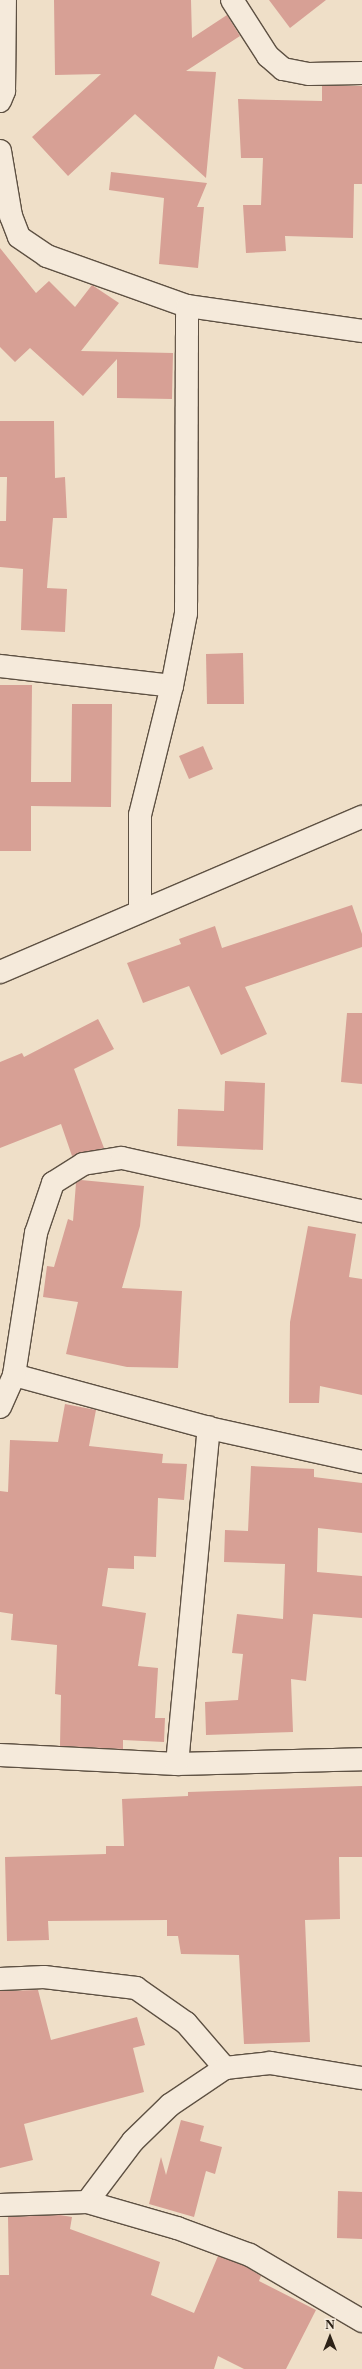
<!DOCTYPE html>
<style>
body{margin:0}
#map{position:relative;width:362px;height:2369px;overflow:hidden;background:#efdfc8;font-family:"Libre Caslon Text",serif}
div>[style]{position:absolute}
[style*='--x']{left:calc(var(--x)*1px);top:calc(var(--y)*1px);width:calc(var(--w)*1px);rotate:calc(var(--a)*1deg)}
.building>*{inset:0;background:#d7a095}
.roads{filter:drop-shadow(1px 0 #5e5143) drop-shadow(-1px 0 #5e5143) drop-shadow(0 1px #5e5143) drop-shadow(0 -1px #5e5143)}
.minor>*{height:22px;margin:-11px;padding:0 11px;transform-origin:11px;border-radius:11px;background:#f5eadb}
span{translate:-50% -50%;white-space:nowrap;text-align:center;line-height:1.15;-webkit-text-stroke:3px #f5eadb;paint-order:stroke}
.north{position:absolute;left:310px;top:2317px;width:40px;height:40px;-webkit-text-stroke:3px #f5eadb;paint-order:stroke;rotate:0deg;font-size:11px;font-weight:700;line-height:16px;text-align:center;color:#2d2217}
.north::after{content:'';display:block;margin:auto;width:14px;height:18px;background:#2d2217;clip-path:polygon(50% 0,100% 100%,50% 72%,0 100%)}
</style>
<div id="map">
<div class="building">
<i style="clip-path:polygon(54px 0,191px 0,192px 38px,227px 15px,240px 36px,186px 71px,216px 72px,206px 178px,135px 114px,68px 176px,32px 137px,101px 74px,55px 75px)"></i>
<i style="clip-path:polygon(269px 0,326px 0,290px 28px)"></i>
<i style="clip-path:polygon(322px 86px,362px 86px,362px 184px,354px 184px,353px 238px,285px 236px,286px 251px,246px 253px,243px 205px,261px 205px,263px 158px,241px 158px,238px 99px,322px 101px)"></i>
<i style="clip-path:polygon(111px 172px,207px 183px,197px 207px,204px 207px,198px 268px,159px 264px,164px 198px,109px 190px)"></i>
<i style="clip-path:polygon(0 248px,36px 293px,49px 281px,75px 307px,92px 285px,119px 303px,81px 351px,173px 353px,172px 399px,117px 398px,117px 359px,83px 396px,30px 348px,15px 362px,0 347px)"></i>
<i style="clip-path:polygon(0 421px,54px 421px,55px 478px,65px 477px,67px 518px,53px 518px,47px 588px,67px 589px,65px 632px,21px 630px,23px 569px,0 567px,0 521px,6px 521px,7px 477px,0 477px)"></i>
<i style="clip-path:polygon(243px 653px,244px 704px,207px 704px,206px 654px)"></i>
<i style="clip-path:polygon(0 685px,32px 685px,31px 782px,71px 782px,72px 704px,112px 704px,111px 807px,31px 806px,31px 851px,0 851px)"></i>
<i style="clip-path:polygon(203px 746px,213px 769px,189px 779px,179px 756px)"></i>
<i style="clip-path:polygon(352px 905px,362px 934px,362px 947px,245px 987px,267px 1034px,221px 1055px,189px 986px,143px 1003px,127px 963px,181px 944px,179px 939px,215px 926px,222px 948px)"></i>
<i style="clip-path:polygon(347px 1013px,362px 1013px,362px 1084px,341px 1082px)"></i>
<i style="clip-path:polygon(98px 1019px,114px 1049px,74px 1069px,104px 1148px,72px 1156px,61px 1124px,0 1148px,0 1062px,22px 1053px,24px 1057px)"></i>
<i style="clip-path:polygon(225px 1081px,265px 1083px,263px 1150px,177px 1146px,178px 1109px,224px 1111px)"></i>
<i style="clip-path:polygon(81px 1180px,144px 1186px,140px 1226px,122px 1288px,182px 1291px,178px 1368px,127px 1367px,66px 1354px,78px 1302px,43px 1297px,47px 1266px,54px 1267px,68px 1219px,73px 1221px,76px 1183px)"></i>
<i style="clip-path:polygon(308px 1226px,356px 1234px,349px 1277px,362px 1279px,362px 1395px,320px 1386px,319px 1403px,289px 1403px,290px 1322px)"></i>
<i style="clip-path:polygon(65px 1404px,96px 1410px,89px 1446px,163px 1454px,162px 1463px,187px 1464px,184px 1500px,158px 1498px,156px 1557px,134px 1556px,134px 1569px,108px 1568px,102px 1606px,146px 1613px,138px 1666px,158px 1668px,155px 1718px,165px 1718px,164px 1742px,123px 1740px,123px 1749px,60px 1746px,61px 1695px,55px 1694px,57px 1645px,11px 1640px,13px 1614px,0 1612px,0 1491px,8px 1492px,10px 1440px,58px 1442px)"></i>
<i style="clip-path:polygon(251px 1466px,314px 1469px,314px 1477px,362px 1483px,362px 1533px,318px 1528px,317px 1572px,362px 1576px,362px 1618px,313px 1614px,306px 1681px,291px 1679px,293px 1732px,206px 1735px,205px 1702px,238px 1700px,243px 1654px,232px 1653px,237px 1614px,283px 1619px,285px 1564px,224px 1562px,225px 1530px,248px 1531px)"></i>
<i style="clip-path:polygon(362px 1786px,362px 1857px,339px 1857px,340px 1919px,305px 1920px,310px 2042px,244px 2044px,239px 1955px,181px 1954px,178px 1936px,167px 1936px,167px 1920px,48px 1921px,49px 1940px,7px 1941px,5px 1857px,106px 1854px,106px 1846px,124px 1846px,122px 1799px,188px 1796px,188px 1792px)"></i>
<i style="clip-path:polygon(38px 1990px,51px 2040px,137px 2017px,145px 2045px,133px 2048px,144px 2092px,24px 2124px,33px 2160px,0 2168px,0 1991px)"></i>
<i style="clip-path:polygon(181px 2120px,204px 2126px,200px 2141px,222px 2147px,215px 2174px,206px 2171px,194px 2217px,149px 2204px,161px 2157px,166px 2175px)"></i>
<i style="clip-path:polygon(338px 2191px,362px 2192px,362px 2239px,337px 2238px)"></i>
<i style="clip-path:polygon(60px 2215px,72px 2217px,70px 2229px,160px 2262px,151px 2295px,194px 2313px,218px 2256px,245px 2266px,261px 2276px,259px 2281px,316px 2310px,286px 2369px,244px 2369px,218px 2356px,214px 2369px,0 2369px,0 2275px,9px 2275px,8px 2217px)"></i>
</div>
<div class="roads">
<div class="minor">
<i style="--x:232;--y:0;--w:67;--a:57.3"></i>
<i style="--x:268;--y:56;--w:20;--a:41"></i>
<i style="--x:283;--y:69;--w:26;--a:11"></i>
<i style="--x:309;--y:74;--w:53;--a:-1.1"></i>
<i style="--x:0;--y:101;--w:11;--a:-68"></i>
<i style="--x:4;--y:91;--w:91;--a:-89.4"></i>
<i style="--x:0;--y:151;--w:66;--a:80.4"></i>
<i style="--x:11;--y:216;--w:22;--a:69"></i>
<i style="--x:19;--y:237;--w:34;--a:34"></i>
<i style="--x:47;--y:256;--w:149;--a:19.7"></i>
<i style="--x:187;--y:306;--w:177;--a:8.1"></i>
<i style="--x:0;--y:666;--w:173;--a:6.6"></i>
<i style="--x:140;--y:909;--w:94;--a:-90"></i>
<i style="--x:140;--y:815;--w:133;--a:-76.1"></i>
<i style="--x:172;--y:686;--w:74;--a:-79.1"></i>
<i style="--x:186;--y:613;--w:307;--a:-89.8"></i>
<i style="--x:0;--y:972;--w:394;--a:-23.2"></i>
<i style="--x:14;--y:1375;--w:202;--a:15.2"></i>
<i style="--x:209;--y:1428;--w:157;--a:12.5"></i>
<i style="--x:0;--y:1407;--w:35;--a:-66"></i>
<i style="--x:14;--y:1375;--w:144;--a:-81.2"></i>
<i style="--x:36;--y:1233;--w:53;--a:-71.2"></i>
<i style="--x:53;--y:1183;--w:36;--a:-32"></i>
<i style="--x:83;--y:1164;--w:39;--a:-9"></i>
<i style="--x:122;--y:1158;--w:246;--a:12.5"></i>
<i style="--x:0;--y:1755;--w:177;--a:2.9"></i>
<i style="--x:177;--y:1764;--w:185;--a:-1.5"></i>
<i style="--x:177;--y:1764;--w:338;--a:-84.6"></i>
<i style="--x:0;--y:1979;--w:44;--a:-2.6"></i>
<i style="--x:44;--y:1977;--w:93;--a:6.8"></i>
<i style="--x:136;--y:1988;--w:61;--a:35"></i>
<i style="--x:186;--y:2023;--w:60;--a:49.1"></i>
<i style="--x:87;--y:2202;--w:76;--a:-53"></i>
<i style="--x:133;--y:2141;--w:52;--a:-44.2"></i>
<i style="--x:170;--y:2105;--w:66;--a:-33.9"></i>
<i style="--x:225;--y:2068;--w:45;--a:-6.3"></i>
<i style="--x:270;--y:2063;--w:93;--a:9.3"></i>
<i style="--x:0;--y:2205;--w:87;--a:-2"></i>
<i style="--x:87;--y:2202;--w:94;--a:16.1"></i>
<i style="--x:177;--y:2228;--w:78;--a:20.3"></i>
<i style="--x:250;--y:2255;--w:130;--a:30.5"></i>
</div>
</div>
<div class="north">N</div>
</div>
